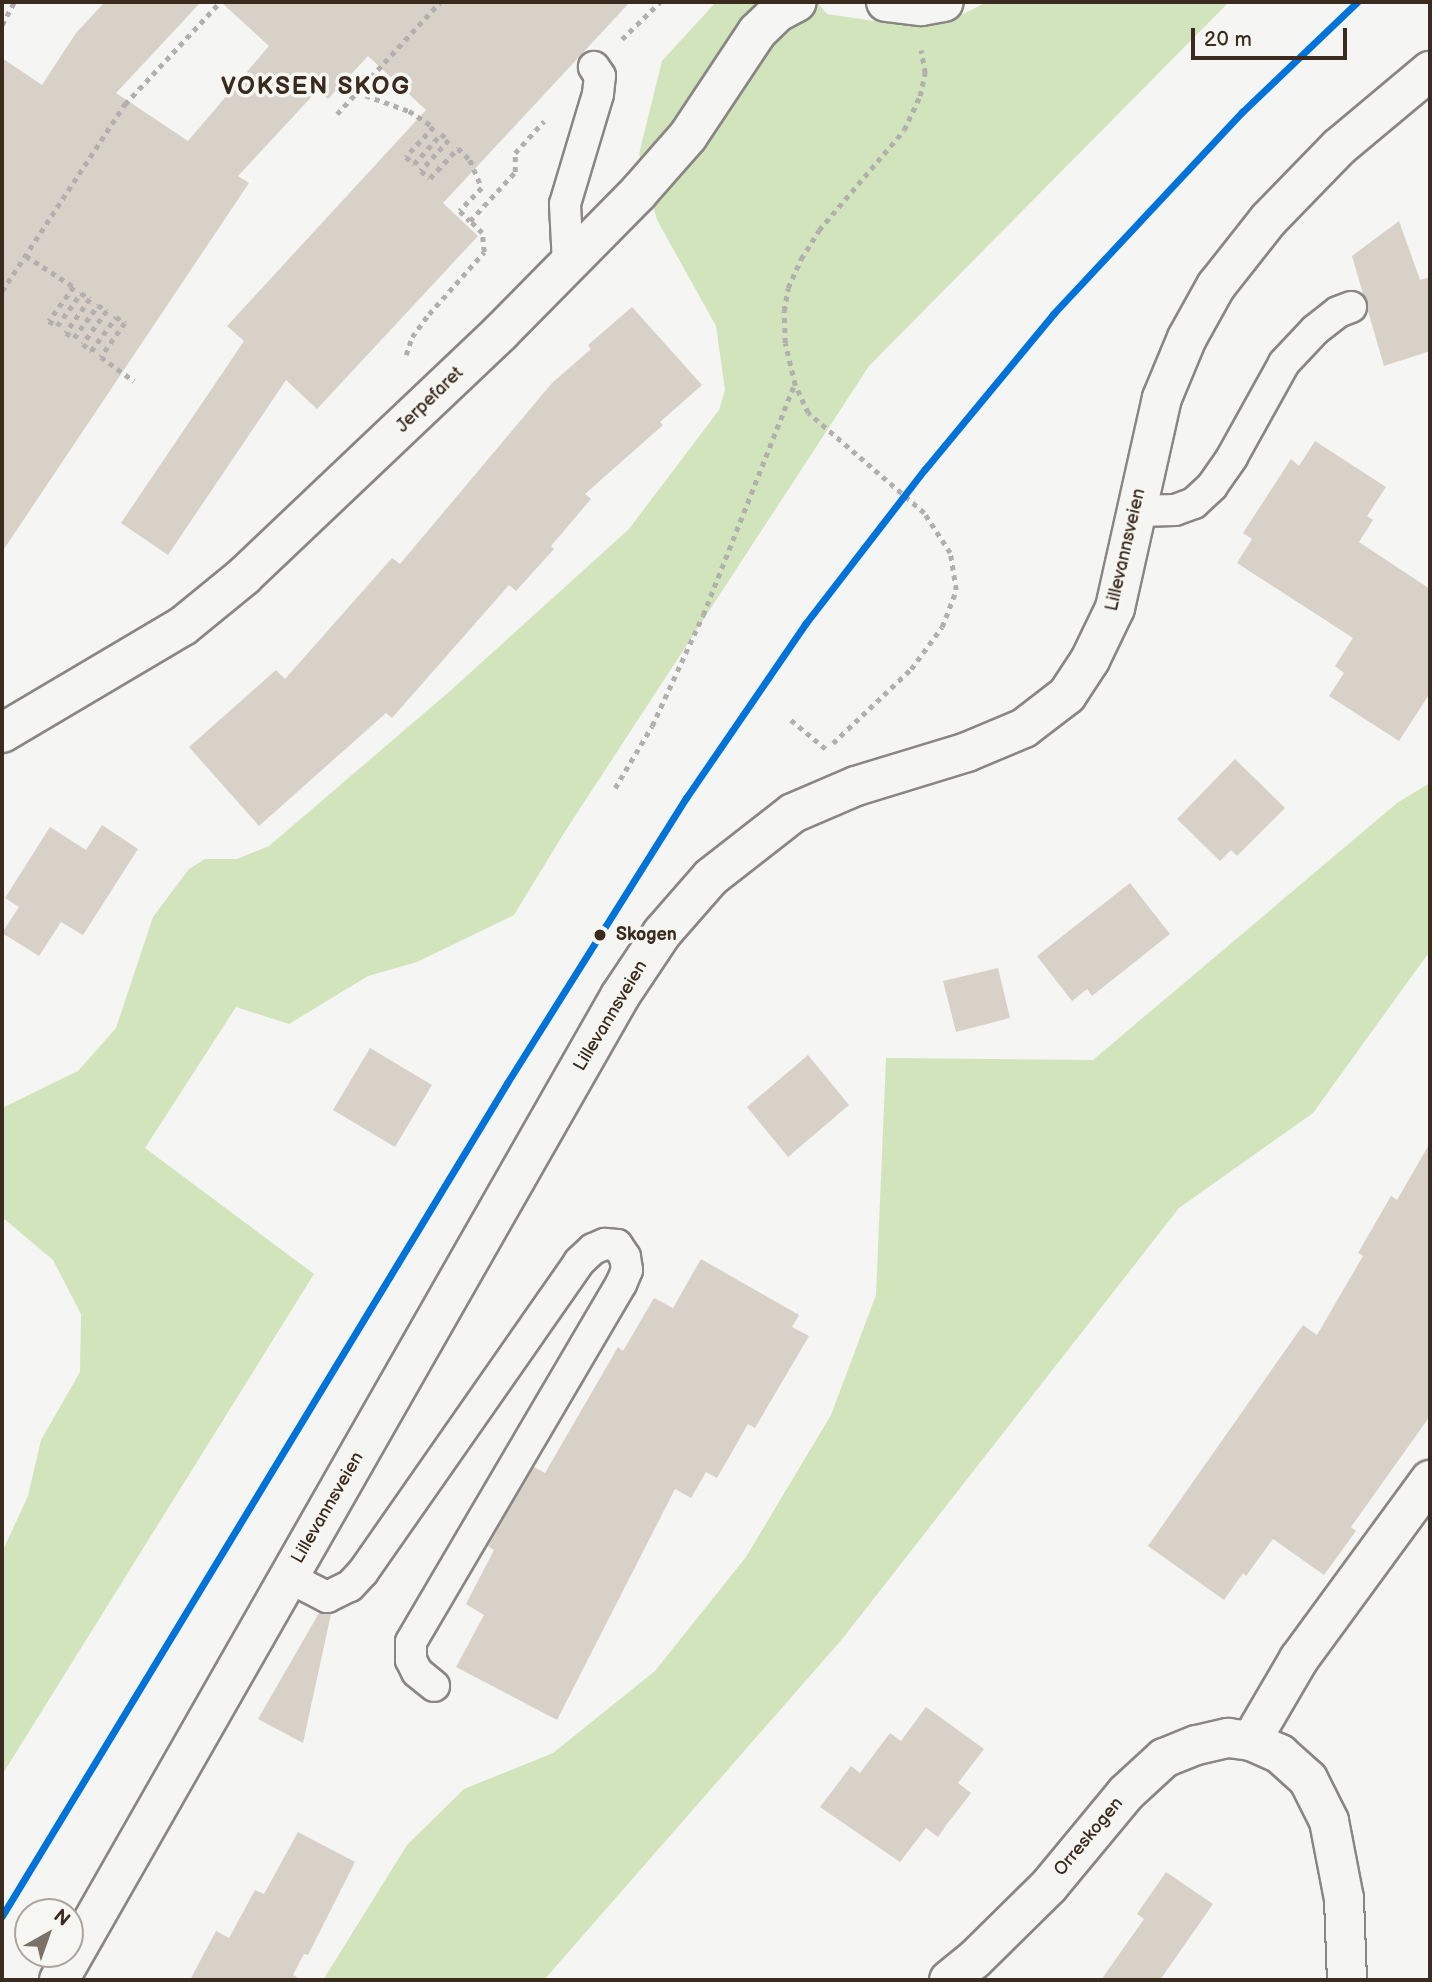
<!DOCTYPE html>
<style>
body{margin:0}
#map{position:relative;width:1432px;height:1982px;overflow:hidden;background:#f5f5f3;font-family:"Balsamiq Sans",sans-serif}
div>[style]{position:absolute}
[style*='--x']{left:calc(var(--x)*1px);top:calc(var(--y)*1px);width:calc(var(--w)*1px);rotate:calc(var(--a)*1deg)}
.green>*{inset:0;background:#d2e4bc}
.building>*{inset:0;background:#d8d1c8}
.path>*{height:4.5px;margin-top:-2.25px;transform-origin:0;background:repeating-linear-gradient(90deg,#b2b0ae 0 5px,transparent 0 10px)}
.roads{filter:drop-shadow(2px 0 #8a8683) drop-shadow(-2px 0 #8a8683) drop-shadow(0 2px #8a8683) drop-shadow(0 -2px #8a8683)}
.service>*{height:30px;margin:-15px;padding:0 15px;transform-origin:15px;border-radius:15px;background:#f5f5f3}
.minor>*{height:38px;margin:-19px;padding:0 19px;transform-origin:19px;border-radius:19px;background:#f5f5f3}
.tertiary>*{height:38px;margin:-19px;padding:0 19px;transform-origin:19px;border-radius:19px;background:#f5f5f3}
.metro-1>*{height:7px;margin:-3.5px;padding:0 3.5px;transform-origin:3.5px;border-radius:3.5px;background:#0073db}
.dots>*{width:19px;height:19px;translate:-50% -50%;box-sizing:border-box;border:4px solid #f6f6f2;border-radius:50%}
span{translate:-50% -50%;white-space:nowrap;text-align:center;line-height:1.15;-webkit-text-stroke:7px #f6f6f2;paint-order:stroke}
.street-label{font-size:18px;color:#3b2a1e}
.stop-label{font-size:18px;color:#3b2a1e;font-weight:700}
.left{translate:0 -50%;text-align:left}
.district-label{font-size:24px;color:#3b2a1e;font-weight:700;letter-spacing:2px}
.frame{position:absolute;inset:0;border:4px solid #3b2a1e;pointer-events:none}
.north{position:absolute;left:14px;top:1898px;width:70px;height:70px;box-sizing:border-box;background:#f6f6f2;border:2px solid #aba49d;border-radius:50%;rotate:40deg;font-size:19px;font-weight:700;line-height:28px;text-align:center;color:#3b2a1e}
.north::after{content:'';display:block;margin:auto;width:24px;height:32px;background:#7c7169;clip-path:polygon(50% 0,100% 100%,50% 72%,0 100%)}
.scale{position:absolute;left:1191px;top:28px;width:156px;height:32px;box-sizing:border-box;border:4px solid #3b2a1e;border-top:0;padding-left:9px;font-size:21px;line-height:24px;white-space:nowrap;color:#3b2a1e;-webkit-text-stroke:5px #f6f6f2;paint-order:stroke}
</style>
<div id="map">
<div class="green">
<i style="clip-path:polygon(716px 2px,817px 2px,827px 14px,888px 23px,963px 14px,987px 2px,1229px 2px,869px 366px,564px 833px,514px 915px,417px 962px,368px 976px,289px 1024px,236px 1007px,145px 1148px,314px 1274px,2px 1775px,2px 1552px,28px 1496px,41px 1440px,80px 1372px,81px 1314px,53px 1260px,2px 1217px,2px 1108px,78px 1071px,116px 1028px,153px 917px,189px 869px,205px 859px,237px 859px,269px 846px,450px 691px,629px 529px,719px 410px,725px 390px,716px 326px,657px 220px,639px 154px,662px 61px)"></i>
<i style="clip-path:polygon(1430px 783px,1430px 951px,1313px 1113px,1179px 1208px,843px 1638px,544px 1980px,323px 1980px,407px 1845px,464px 1789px,553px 1753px,655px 1671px,746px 1557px,831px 1415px,876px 1295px,886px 1058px,1093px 1060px,1397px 803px)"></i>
</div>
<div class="building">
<i style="clip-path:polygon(105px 2px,201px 2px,116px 93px,188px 141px,269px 46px,221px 2px,630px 2px,443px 203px,478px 236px,317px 409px,286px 380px,168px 555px,121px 523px,244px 341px,227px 326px,426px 110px,368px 56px,328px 99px,317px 91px,238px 176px,249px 183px,2px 552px,2px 58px,42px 85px,76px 33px)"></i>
<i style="clip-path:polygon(1399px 221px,1420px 280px,1430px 277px,1430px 351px,1384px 366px,1352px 256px)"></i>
<i style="clip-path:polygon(632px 307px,702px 385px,660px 422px,663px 425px,585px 494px,591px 499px,551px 546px,554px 549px,516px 591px,509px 585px,392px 718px,386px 713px,259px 826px,189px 747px,276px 670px,285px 679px,392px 558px,400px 564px,552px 383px,591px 349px,588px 345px)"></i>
<i style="clip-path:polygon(1315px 441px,1386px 487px,1367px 516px,1373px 520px,1359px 542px,1430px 589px,1430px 693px,1399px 741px,1329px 696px,1344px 673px,1335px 666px,1353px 638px,1237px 563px,1252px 539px,1243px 533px,1291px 459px,1299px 466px)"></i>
<i style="clip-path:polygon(1235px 759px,1285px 808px,1237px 856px,1231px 850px,1220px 861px,1177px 819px)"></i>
<i style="clip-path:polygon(102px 825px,138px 849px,83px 935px,61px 922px,39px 956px,2px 933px,19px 907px,5px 898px,50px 827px,86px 850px)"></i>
<i style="clip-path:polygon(1130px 883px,1170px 934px,1092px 996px,1087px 989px,1072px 1001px,1037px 956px)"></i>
<i style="clip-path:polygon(998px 968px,1010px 1018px,956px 1032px,943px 981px)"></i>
<i style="clip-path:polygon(370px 1048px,432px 1085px,395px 1147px,333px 1110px)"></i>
<i style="clip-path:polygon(808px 1055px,849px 1105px,788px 1157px,747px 1107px)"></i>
<i style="clip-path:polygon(1430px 1143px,1430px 1416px,1351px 1527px,1356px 1531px,1324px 1575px,1273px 1539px,1246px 1576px,1243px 1573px,1224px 1600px,1148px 1546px,1303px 1325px,1317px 1335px,1363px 1256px,1358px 1253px,1391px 1196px,1397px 1200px)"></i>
<i style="clip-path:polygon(701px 1259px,799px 1315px,792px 1327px,809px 1336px,755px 1428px,748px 1424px,717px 1478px,706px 1472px,691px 1498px,675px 1489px,557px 1720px,456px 1667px,484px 1615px,466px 1604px,494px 1550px,488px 1546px,534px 1467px,545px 1473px,618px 1347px,623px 1351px,654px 1298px,673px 1308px)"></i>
<i style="clip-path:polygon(319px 1613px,331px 1614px,303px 1743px,258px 1719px)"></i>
<i style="clip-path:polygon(926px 1707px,984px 1749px,958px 1783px,971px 1793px,947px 1824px,938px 1837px,926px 1828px,900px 1862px,820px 1807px,851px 1766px,860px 1773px,890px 1733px,901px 1741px)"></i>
<i style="clip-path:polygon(298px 1832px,355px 1862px,308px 1955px,304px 1954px,293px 1975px,302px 1980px,190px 1980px,216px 1931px,229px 1938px,255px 1890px,264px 1894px)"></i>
<i style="clip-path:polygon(1166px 1872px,1213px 1904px,1160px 1980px,1101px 1980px,1144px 1919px,1137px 1914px)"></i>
</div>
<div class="path">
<i style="--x:2;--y:25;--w:26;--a:-62"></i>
<i style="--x:622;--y:39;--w:53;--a:-44.2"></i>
<i style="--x:356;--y:92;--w:56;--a:19.7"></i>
<i style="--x:409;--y:111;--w:30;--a:33"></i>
<i style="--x:434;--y:127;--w:41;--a:133"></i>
<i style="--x:406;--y:157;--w:11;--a:41"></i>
<i style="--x:414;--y:164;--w:40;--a:-48"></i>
<i style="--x:441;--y:134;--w:10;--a:37"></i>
<i style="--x:449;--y:140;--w:42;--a:132.1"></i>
<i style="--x:421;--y:171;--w:11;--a:38"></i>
<i style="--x:430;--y:178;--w:41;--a:-47"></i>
<i style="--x:458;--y:148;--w:17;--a:45"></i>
<i style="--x:470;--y:160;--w:30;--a:67"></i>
<i style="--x:482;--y:188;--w:32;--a:134"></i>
<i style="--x:460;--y:211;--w:14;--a:45"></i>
<i style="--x:470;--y:221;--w:67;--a:-47.4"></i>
<i style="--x:515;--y:172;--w:19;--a:-90"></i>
<i style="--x:515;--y:153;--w:43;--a:-47.8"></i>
<i style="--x:337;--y:114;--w:152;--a:-47.4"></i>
<i style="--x:26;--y:256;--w:57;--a:32.9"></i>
<i style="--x:74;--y:287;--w:42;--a:126.3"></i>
<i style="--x:49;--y:321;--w:9;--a:32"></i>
<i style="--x:57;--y:326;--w:41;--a:-54"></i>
<i style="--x:81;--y:293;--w:11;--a:34"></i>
<i style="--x:90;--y:299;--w:42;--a:125.2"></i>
<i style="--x:66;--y:333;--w:9;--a:32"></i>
<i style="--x:74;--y:338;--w:41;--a:-54"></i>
<i style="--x:98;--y:305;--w:11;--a:34"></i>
<i style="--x:107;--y:311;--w:41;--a:126"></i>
<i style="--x:83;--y:344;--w:11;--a:41"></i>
<i style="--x:91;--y:351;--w:42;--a:-53.7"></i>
<i style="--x:116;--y:317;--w:11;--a:34"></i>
<i style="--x:125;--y:323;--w:42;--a:125.2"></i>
<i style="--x:101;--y:357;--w:41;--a:36"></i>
<i style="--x:2;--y:291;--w:224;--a:-56.7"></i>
<i style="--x:125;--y:104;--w:139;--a:-47"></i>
<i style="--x:406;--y:355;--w:19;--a:-72"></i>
<i style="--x:412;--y:337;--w:29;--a:-54"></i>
<i style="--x:429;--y:314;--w:83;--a:-48.4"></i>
<i style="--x:484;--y:252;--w:19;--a:-96"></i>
<i style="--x:482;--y:233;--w:17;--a:-135"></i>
<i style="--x:791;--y:720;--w:45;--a:39.6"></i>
<i style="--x:833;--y:743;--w:108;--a:-43.5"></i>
<i style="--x:911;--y:669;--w:52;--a:-53.6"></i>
<i style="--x:942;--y:627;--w:40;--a:-69"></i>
<i style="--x:956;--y:590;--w:37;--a:-99"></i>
<i style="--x:950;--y:553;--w:48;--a:-123"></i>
<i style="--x:924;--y:513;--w:153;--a:-139.2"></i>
<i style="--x:808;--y:413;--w:31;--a:-115"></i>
<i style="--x:795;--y:385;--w:43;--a:-103.4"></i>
<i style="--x:785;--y:343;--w:32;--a:-92"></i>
<i style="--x:784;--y:311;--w:23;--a:-80"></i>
<i style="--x:788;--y:288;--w:32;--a:-66"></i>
<i style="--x:801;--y:259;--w:34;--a:-58"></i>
<i style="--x:819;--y:230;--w:131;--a:-49.6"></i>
<i style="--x:904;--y:130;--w:38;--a:-65"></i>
<i style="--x:920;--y:96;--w:24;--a:-78"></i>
<i style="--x:925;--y:73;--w:23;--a:-100"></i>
<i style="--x:615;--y:788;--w:72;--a:-59.2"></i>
<i style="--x:652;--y:726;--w:122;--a:-65.3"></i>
<i style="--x:703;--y:615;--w:247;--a:-68.4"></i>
</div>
<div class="roads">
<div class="service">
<i style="--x:568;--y:264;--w:60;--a:-92.9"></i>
<i style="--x:565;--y:204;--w:115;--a:-73.3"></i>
<i style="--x:598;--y:94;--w:18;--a:-84"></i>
<i style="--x:600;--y:76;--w:11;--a:-124"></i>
<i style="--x:1135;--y:511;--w:40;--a:-1.4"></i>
<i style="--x:1175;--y:510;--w:20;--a:-20"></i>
<i style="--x:1194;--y:503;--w:25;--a:-43"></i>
<i style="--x:1212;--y:486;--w:35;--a:-55"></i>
<i style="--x:1232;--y:457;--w:107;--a:-61"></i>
<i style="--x:1284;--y:363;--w:45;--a:-46.8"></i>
<i style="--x:1315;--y:330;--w:29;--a:-38"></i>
<i style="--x:1338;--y:312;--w:14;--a:-21"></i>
<i style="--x:288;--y:1577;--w:44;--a:27.1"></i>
<i style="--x:327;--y:1597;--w:25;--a:-26"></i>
<i style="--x:350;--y:1586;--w:19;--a:-47"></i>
<i style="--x:363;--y:1572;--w:378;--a:-55.1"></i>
<i style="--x:579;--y:1262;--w:19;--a:-43"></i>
<i style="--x:593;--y:1249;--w:13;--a:-23"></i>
<i style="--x:605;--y:1244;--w:12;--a:5"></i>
<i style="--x:617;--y:1245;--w:14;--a:56"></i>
<i style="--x:625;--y:1257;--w:13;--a:81"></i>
<i style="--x:627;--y:1270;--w:15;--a:113"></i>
<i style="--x:621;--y:1284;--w:415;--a:120.4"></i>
<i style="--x:411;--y:1642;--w:18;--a:90"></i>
<i style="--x:411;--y:1660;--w:13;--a:63"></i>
<i style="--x:417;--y:1672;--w:22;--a:39"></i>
</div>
<div class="minor">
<i style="--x:886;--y:2;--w:35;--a:7"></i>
<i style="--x:921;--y:6;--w:23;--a:-10"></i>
<i style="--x:2;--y:733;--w:210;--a:-30.6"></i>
<i style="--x:183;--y:626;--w:79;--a:-39.3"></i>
<i style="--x:244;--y:576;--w:354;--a:-43.5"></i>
<i style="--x:501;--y:332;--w:195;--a:-45.4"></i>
<i style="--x:638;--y:193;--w:76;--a:-48.7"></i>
<i style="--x:688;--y:136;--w:125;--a:-56.4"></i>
<i style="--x:757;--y:32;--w:29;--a:-44"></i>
<i style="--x:778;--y:12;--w:21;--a:-28"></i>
<i style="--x:1251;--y:1741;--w:95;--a:-59.7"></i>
<i style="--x:1299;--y:1659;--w:222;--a:-53.8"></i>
<i style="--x:949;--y:1980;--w:33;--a:-39"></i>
<i style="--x:975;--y:1959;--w:104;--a:-44.6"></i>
<i style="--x:1049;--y:1886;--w:121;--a:-50.4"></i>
<i style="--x:1126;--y:1793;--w:52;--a:-42.6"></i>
<i style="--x:1164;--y:1758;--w:35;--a:-22"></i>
<i style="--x:1197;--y:1745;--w:32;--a:-13"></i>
<i style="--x:1228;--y:1738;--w:23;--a:7"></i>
<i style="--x:1251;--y:1741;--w:32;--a:24"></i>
<i style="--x:1280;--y:1754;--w:38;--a:42"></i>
<i style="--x:1308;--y:1779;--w:47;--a:63.4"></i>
<i style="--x:1329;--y:1821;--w:79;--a:79.1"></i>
<i style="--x:1344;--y:1899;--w:81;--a:87.9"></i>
</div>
<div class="tertiary">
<i style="--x:59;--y:1980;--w:1133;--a:-60.31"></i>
<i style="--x:620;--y:996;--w:76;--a:-56.3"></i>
<i style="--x:662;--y:933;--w:74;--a:-48.8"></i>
<i style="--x:711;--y:877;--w:104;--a:-38"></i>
<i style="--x:793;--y:813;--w:69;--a:-23.2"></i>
<i style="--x:856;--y:786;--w:116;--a:-17"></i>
<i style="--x:967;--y:752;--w:62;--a:-22.8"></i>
<i style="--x:1024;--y:728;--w:54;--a:-37.5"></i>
<i style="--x:1067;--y:695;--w:42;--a:-56.7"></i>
<i style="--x:1090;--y:660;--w:58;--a:-64.3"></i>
<i style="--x:1115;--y:608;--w:215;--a:-77.4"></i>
<i style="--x:1162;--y:398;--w:65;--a:-67.4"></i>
<i style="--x:1187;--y:338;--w:60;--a:-60.9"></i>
<i style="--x:1216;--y:286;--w:85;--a:-51.7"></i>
<i style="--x:1269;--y:219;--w:100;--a:-45.8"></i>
<i style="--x:1339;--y:147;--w:119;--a:-39.9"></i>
</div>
</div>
<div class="metro-1">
<i style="--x:2;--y:1916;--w:974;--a:-58.77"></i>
<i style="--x:507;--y:1083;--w:337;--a:-57.9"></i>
<i style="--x:686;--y:798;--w:211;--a:-55.6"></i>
<i style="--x:805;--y:624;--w:196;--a:-52.3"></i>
<i style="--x:925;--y:469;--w:201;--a:-50.4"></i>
<i style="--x:1053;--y:314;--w:277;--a:-46.9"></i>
<i style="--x:1242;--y:112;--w:159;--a:-43.7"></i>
</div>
<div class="dots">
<i style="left:600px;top:935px;background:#3b2a1e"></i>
</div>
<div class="street-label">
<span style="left:430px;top:400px;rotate:-44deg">Jerpefaret</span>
<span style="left:1126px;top:550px;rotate:-77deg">Lillevannsveien</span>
<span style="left:611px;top:1016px;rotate:-59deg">Lillevannsveien</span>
<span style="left:328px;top:1508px;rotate:-60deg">Lillevannsveien</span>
<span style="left:1089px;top:1837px;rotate:-50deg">Orreskogen</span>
</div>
<div class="stop-label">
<span class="left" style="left:616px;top:935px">Skogen</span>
</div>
<div class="district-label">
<span style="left:316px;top:87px">VOKSEN SKOG</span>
</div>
<div class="frame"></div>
<div class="north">N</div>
<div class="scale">20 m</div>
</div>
